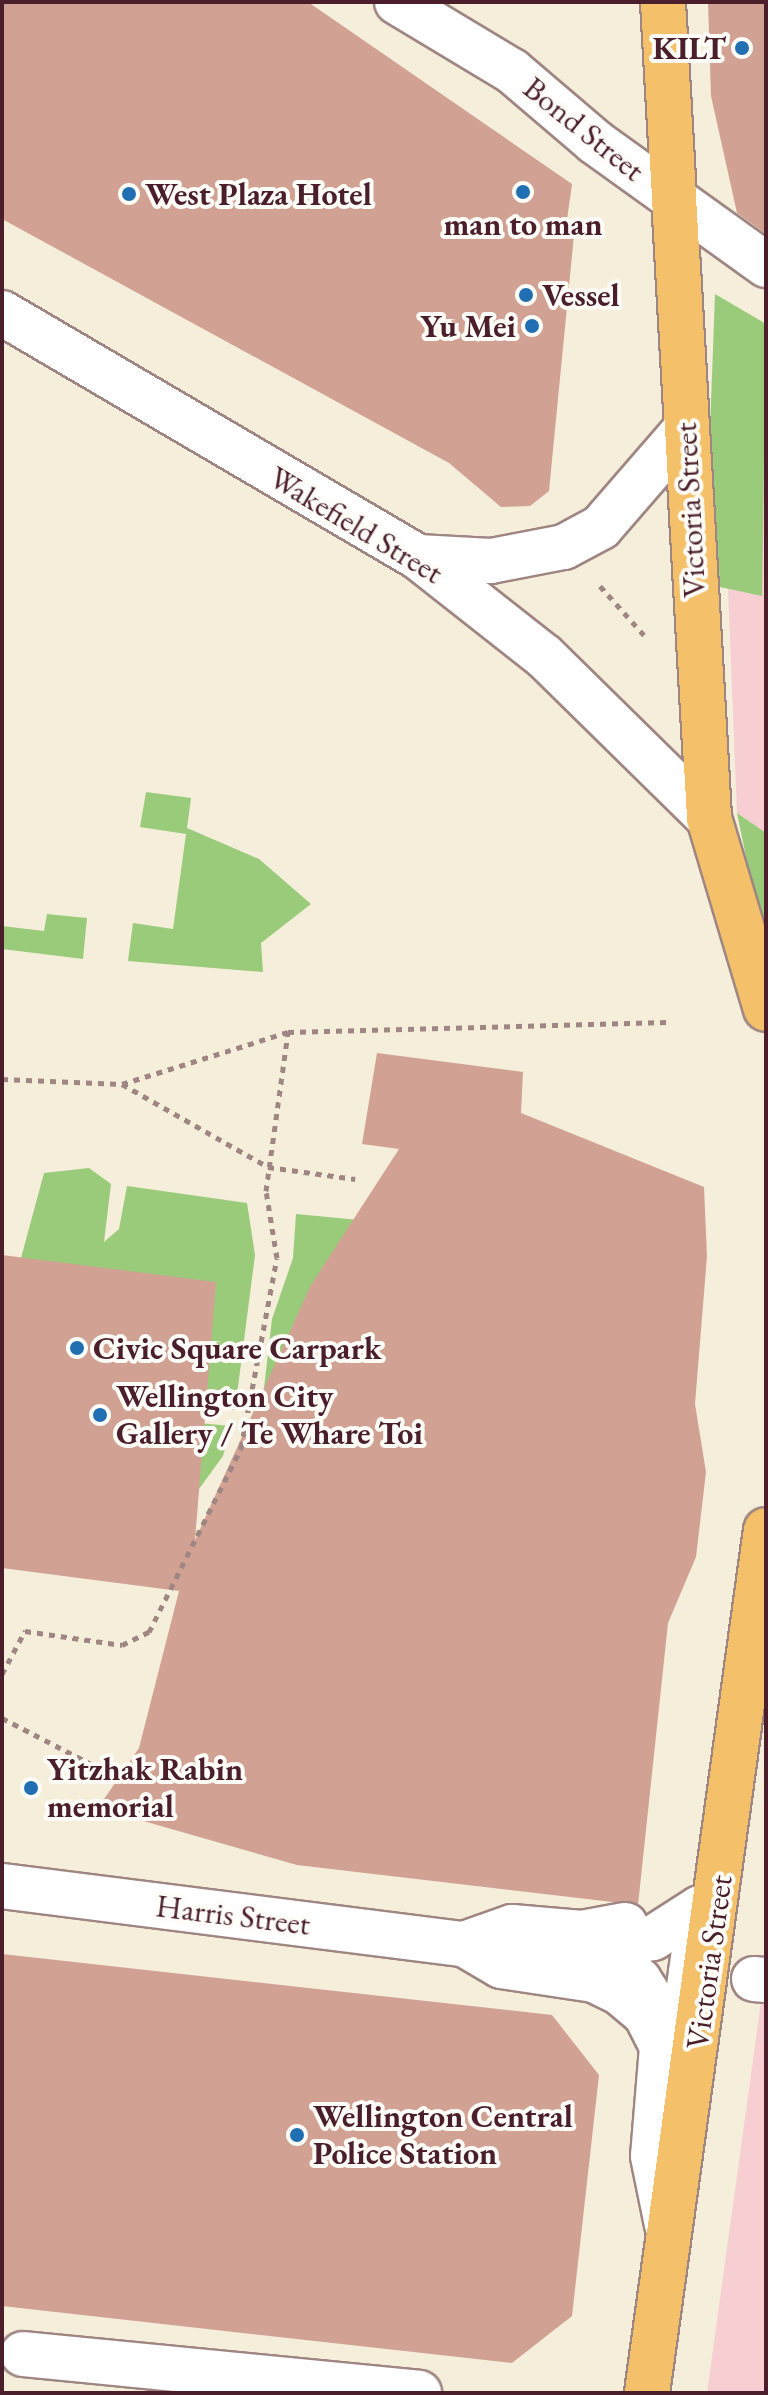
<!DOCTYPE html>
<style>
body{margin:0}
#map{position:relative;width:768px;height:2395px;overflow:hidden;background:#f4eeda;font-family:"EB Garamond",serif}
div>[style]{position:absolute}
[style*='--x']{left:calc(var(--x)*1px);top:calc(var(--y)*1px);width:calc(var(--w)*1px);rotate:calc(var(--a)*1deg)}
.built>*{inset:0;background:#f7cfd2}
.green>*{inset:0;background:#9acb7a}
.building>*{inset:0;background:#d1a193}
.path>*{height:5px;margin-top:-2.5px;transform-origin:0;background:repeating-linear-gradient(90deg,#9f8682 0 6px,transparent 0 12px)}
.roads{filter:drop-shadow(2px 0 #9f8682) drop-shadow(-2px 0 #9f8682) drop-shadow(0 2px #9f8682) drop-shadow(0 -2px #9f8682)}
.minor>*{height:44px;margin:-22px;padding:0 22px;transform-origin:22px;border-radius:22px;background:#fff}
.major>*{height:44px;margin:-22px;padding:0 22px;transform-origin:22px;border-radius:22px;background:#f4c16a}
.dots>*{width:22px;height:22px;translate:-50% -50%;box-sizing:border-box;border:4px solid #fdfcf7;border-radius:50%}
span{translate:-50% -50%;white-space:nowrap;text-align:center;line-height:1.15;-webkit-text-stroke:8px #fdfcf7;paint-order:stroke}
.poi-label{font-size:32px;color:#4a1f2b;font-weight:700}
.right{translate:-100% -50%;text-align:right}
.left{translate:0 -50%;text-align:left}
.street-label{font-size:32px;color:#4a1f2b}
.frame{position:absolute;inset:0;border:4px solid #4a1f2b;pointer-events:none}
</style>
<div id="map">
<div class="built">
<i style="clip-path:polygon(766px 372px,766px 833px,737px 813px,721px 417px)"></i>
<i style="clip-path:polygon(766px 1966px,766px 2393px,707px 2393px)"></i>
</div>
<div class="green">
<i style="clip-path:polygon(715px 294px,766px 324px,762px 596px,720px 587px,710px 430px)"></i>
<i style="clip-path:polygon(146px 792px,191px 798px,187px 828px,259px 859px,311px 904px,261px 943px,263px 972px,128px 961px,133px 923px,173px 929px,186px 834px,140px 827px)"></i>
<i style="clip-path:polygon(737px 813px,766px 833px,766px 933px,760px 925px)"></i>
<i style="clip-path:polygon(47px 914px,87px 918px,83px 959px,2px 949px,2px 926px,44px 931px)"></i>
<i style="clip-path:polygon(89px 1168px,111px 1184px,104px 1242px,119px 1229px,127px 1186px,247px 1203px,255px 1255px,235px 1410px,200px 1408px,21px 1258px,44px 1173px)"></i>
<i style="clip-path:polygon(296px 1214px,359px 1220px,262px 1405px,272px 1319px,293px 1258px)"></i>
<i style="clip-path:polygon(198px 1423px,231px 1426px,223px 1456px,191px 1500px)"></i>
</div>
<div class="building">
<i style="clip-path:polygon(2px 2px,308px 2px,572px 184px,565px 234px,574px 235px,549px 491px,530px 506px,501px 507px,449px 463px,2px 219px)"></i>
<i style="clip-path:polygon(708px 2px,766px 2px,766px 234px,737px 213px,711px 96px)"></i>
<i style="clip-path:polygon(377px 1053px,523px 1072px,521px 1113px,704px 1187px,707px 1256px,695px 1404px,706px 1472px,696px 1557px,668px 1623px,638px 1905px,297px 1865px,98px 1808px,139px 1748px,179px 1591px,2px 1568px,2px 1255px,216px 1282px,195px 1540px,311px 1285px,399px 1149px,362px 1144px)"></i>
<i style="clip-path:polygon(2px 1954px,552px 2015px,599px 2075px,572px 2316px,512px 2363px,2px 2306px)"></i>
</div>
<div class="path">
<i style="--x:600;--y:586;--w:66;--a:48.1"></i>
<i style="--x:2;--y:1079;--w:120;--a:2.4"></i>
<i style="--x:122;--y:1084;--w:174;--a:-17.4"></i>
<i style="--x:288;--y:1032;--w:379;--a:-1.5"></i>
<i style="--x:122;--y:1084;--w:168;--a:29.6"></i>
<i style="--x:268;--y:1167;--w:88;--a:7.9"></i>
<i style="--x:2;--y:1674;--w:49;--a:-61.9"></i>
<i style="--x:25;--y:1631;--w:98;--a:8.2"></i>
<i style="--x:122;--y:1645;--w:30;--a:-26"></i>
<i style="--x:149;--y:1632;--w:206;--a:-63.4"></i>
<i style="--x:241;--y:1448;--w:193;--a:-79.3"></i>
<i style="--x:277;--y:1258;--w:68;--a:-99.3"></i>
<i style="--x:266;--y:1191;--w:161;--a:-82.1"></i>
<i style="--x:2;--y:1718;--w:133;--a:27.3"></i>
</div>
<div class="roads">
<div class="minor">
<i style="--x:397;--y:2;--w:134;--a:31"></i>
<i style="--x:512;--y:71;--w:109;--a:40.5"></i>
<i style="--x:595;--y:142;--w:211;--a:35.7"></i>
<i style="--x:2;--y:313;--w:482;--a:30.4"></i>
<i style="--x:418;--y:557;--w:160;--a:38.2"></i>
<i style="--x:544;--y:656;--w:231;--a:44.5"></i>
<i style="--x:418;--y:557;--w:73;--a:3.1"></i>
<i style="--x:491;--y:561;--w:74;--a:-10.9"></i>
<i style="--x:564;--y:547;--w:42;--a:-28.4"></i>
<i style="--x:601;--y:527;--w:130;--a:-49.1"></i>
<i style="--x:2;--y:1886;--w:466;--a:7.2"></i>
<i style="--x:464;--y:1944;--w:43;--a:30.7"></i>
<i style="--x:501;--y:1966;--w:94;--a:8.6"></i>
<i style="--x:594;--y:1980;--w:28;--a:26"></i>
<i style="--x:619;--y:1992;--w:35;--a:40"></i>
<i style="--x:646;--y:2015;--w:36;--a:63"></i>
<i style="--x:662;--y:2047;--w:109;--a:94.7"></i>
<i style="--x:653;--y:2156;--w:70;--a:78.5"></i>
<i style="--x:700;--y:1908;--w:65;--a:98"></i>
<i style="--x:691;--y:1972;--w:74;--a:97.8"></i>
<i style="--x:681;--y:2045;--w:77;--a:-122.9"></i>
<i style="--x:639;--y:1980;--w:59;--a:-158.2"></i>
<i style="--x:584;--y:1958;--w:12;--a:-42"></i>
<i style="--x:593;--y:1950;--w:61;--a:-11.3"></i>
<i style="--x:653;--y:1938;--w:56;--a:-32.6"></i>
<i style="--x:464;--y:1944;--w:51;--a:-19.5"></i>
<i style="--x:512;--y:1927;--w:70;--a:4.9"></i>
<i style="--x:582;--y:1933;--w:44;--a:-10.5"></i>
<i style="--x:754;--y:1979;--w:12;--a:5"></i>
<i style="--x:23;--y:2354;--w:398;--a:5.6"></i>
</div>
<div class="major">
<i style="--x:663;--y:2;--w:817;--a:86.77"></i>
<i style="--x:709;--y:818;--w:199;--a:73.4"></i>
<i style="--x:647;--y:2393;--w:871;--a:-82.15"></i>
</div>
</div>
<div class="dots">
<i style="left:742px;top:48px;background:#1f6fb2"></i>
<i style="left:523px;top:192px;background:#1f6fb2"></i>
<i style="left:129px;top:194px;background:#1f6fb2"></i>
<i style="left:526px;top:295px;background:#1f6fb2"></i>
<i style="left:532px;top:326px;background:#1f6fb2"></i>
<i style="left:77px;top:1348px;background:#1f6fb2"></i>
<i style="left:100px;top:1415px;background:#1f6fb2"></i>
<i style="left:31px;top:1788px;background:#1f6fb2"></i>
<i style="left:297px;top:2135px;background:#1f6fb2"></i>
</div>
<div class="poi-label">
<span class="right" style="left:726px;top:48px">KILT</span>
<span class="left" style="left:145px;top:194px">West Plaza Hotel</span>
<span style="left:523px;top:224px">man to man</span>
<span class="left" style="left:542px;top:295px">Vessel</span>
<span class="right" style="left:516px;top:326px">Yu Mei</span>
<span class="left" style="left:93px;top:1348px">Civic Square Carpark</span>
<span class="left" style="left:116px;top:1415px">Wellington City<br>Gallery / Te Whare Toi</span>
<span class="left" style="left:47px;top:1788px">Yitzhak Rabin<br>memorial</span>
<span class="left" style="left:313px;top:2135px">Wellington Central<br>Police Station</span>
</div>
<div class="street-label">
<span style="left:584px;top:129px;rotate:39deg">Bond Street</span>
<span style="left:690px;top:510px;rotate:-93deg">Victoria Street</span>
<span style="left:356px;top:525px;rotate:31deg">Wakefield Street</span>
<span style="left:233px;top:1915px;rotate:7deg">Harris Street</span>
<span style="left:709px;top:1962px;rotate:-82deg">Victoria Street</span>
</div>
<div class="frame"></div>
</div>
